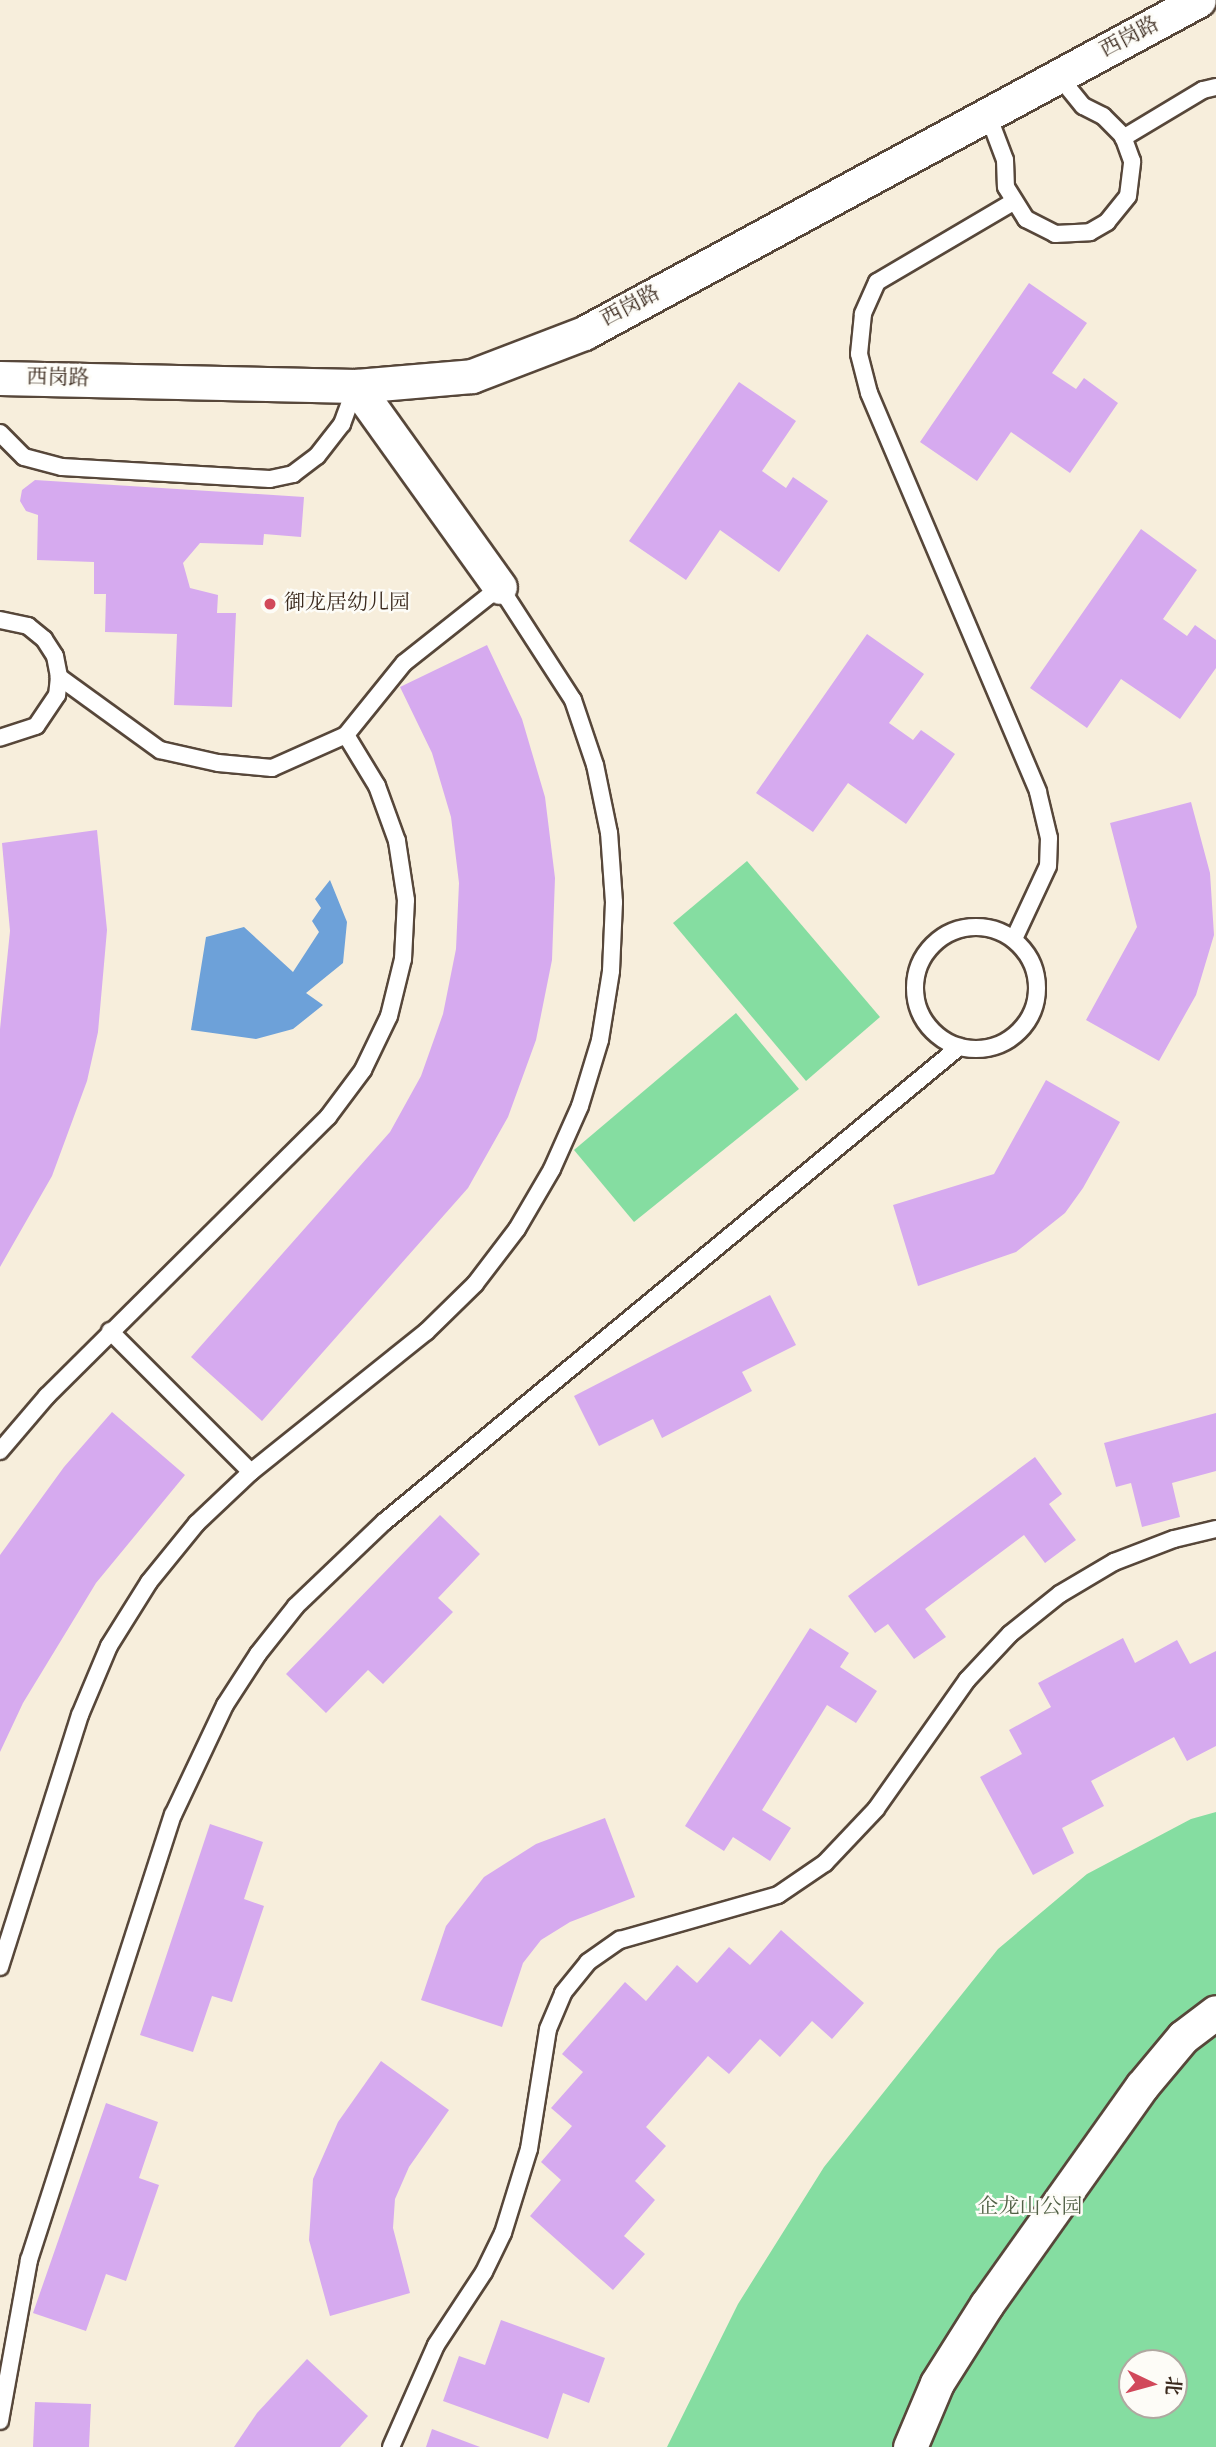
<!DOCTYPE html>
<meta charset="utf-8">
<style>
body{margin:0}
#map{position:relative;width:1216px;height:2447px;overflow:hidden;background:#f7eedc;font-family:"IM FELL English","Noto Serif SC",serif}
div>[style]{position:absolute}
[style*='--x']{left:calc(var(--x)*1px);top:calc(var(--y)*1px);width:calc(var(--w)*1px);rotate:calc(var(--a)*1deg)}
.green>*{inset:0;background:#85dda1}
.water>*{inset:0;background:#6da1d9}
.building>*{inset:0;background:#d6aaef}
.roads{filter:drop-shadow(2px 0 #57473a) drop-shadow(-2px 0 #57473a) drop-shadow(0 2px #57473a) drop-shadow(0 -2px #57473a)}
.service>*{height:16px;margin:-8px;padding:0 8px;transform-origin:8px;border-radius:8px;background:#fff}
.service>.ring{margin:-8px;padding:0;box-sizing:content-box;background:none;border:16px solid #fff;border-radius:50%}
.minor>*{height:33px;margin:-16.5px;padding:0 16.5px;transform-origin:16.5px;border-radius:16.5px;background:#fff}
.dots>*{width:19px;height:19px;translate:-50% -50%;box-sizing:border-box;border:4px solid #fdfcf7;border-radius:50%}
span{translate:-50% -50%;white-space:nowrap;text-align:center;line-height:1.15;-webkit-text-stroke:5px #fdfcf7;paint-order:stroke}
.street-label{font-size:21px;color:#3b2a1e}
.poi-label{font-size:21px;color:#3b2a1e}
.left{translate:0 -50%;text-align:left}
.park-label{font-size:21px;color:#516045}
.north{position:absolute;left:1118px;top:2349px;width:70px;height:70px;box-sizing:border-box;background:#fdfcf7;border:2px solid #afa8a0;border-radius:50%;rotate:95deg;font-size:19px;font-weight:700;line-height:28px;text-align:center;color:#3b2a1e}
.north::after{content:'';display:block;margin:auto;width:24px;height:32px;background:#d1495b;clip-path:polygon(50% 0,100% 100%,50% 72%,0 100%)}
</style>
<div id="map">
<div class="green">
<i style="clip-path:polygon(747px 861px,880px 1017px,806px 1081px,673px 923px)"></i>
<i style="clip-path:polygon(736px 1013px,799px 1089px,634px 1222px,574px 1150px)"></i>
<i style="clip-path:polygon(evenodd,1216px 1812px,1216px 2447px,667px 2447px,738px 2304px,824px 2167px,998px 1949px,1087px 1874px,1191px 1819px,1216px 1812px,1132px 2363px,1174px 2363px,1174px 2405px,1132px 2405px,1132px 2363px)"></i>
</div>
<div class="water">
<i style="clip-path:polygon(330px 880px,347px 922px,343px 963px,306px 993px,323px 1005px,293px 1029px,256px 1039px,191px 1030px,206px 937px,244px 927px,293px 972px,319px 932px,312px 921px,321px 908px,315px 899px)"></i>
</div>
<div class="building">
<i style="clip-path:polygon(1029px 283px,1087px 323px,1052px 373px,1076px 389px,1084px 378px,1118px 403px,1070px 473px,1011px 432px,977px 481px,920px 442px)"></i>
<i style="clip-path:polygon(739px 382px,796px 421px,762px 471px,786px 488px,793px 477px,828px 501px,779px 572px,720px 530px,686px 580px,629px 541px)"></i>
<i style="clip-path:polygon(35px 480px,304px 497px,301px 537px,264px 534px,263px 545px,200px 543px,183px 563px,190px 588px,218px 595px,217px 613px,236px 613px,232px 707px,174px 705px,177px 634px,105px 632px,106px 594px,94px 594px,94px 562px,37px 560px,38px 515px,26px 511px,20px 501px,22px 490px)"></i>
<i style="clip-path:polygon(1141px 529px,1197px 570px,1163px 619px,1187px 636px,1195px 625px,1216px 640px,1216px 668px,1180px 719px,1121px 679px,1087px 728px,1030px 688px)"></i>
<i style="clip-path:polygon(867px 634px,924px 674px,889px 723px,913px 740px,921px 730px,955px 754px,906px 824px,848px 783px,813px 832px,756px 793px)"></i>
<i style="clip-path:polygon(487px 645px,522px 719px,545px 797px,555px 878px,552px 960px,536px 1040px,508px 1117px,468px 1188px,262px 1421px,191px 1357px,390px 1132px,421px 1076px,443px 1014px,456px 949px,459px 883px,451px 817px,432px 753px,400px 687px)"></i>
<i style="clip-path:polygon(1191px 802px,1210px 873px,1214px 935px,1196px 995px,1159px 1061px,1086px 1020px,1137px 927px,1110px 823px)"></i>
<i style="clip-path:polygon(97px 830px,107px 930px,98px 1032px,87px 1081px,52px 1176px,0 1267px,0 1029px,10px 931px,2px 843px)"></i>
<i style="clip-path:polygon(1046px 1080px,1120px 1122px,1083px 1188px,1065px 1213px,1016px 1252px,918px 1286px,893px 1205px,994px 1174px)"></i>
<i style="clip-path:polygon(770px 1295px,796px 1345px,742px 1372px,752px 1391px,662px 1438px,653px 1419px,599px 1446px,574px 1396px)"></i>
<i style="clip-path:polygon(112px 1412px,185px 1475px,96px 1583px,23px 1703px,0 1752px,0 1555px,64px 1467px)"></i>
<i style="clip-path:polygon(1216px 1413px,1216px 1471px,1172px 1483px,1180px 1517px,1142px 1527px,1131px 1483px,1116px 1487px,1104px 1443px)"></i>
<i style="clip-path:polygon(1035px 1457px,1062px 1494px,1049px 1504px,1076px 1540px,1045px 1563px,1024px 1535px,925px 1609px,946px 1637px,914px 1659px,888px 1624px,875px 1633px,848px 1596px)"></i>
<i style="clip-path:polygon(440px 1515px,480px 1554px,438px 1598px,453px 1612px,383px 1684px,368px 1670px,326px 1713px,286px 1674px)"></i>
<i style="clip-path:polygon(810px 1628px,849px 1653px,840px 1667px,877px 1691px,856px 1723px,827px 1705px,762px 1810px,791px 1828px,770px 1861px,733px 1837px,724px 1851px,685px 1826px)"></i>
<i style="clip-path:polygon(1123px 1638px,1135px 1663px,1177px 1640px,1190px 1664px,1216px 1651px,1216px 1746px,1187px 1761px,1174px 1737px,1091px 1781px,1104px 1806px,1062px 1828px,1074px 1853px,1033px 1875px,980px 1777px,1022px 1754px,1009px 1730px,1051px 1707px,1038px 1683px)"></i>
<i style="clip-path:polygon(605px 1818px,635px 1897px,570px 1922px,541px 1940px,523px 1963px,502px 2027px,421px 2000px,446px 1926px,484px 1877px,536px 1844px)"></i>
<i style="clip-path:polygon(210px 1824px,263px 1842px,244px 1899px,264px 1906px,232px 2002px,212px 1996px,193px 2052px,140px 2035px)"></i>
<i style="clip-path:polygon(781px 1930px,864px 2003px,832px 2039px,812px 2021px,780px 2057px,760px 2039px,729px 2074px,708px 2056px,646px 2127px,666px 2146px,635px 2181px,655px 2200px,624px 2236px,645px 2254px,613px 2290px,530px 2216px,561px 2180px,541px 2162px,572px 2126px,551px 2108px,583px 2072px,562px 2054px,625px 1982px,646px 2001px,677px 1965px,697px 1983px,729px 1947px,750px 1965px)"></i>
<i style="clip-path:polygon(381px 2061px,449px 2110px,409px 2167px,395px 2199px,393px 2228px,410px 2293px,330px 2316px,309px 2240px,313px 2179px,338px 2122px)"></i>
<i style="clip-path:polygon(106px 2103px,158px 2122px,139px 2178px,159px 2185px,126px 2281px,106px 2274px,86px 2331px,33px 2313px)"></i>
<i style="clip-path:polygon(501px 2320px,605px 2358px,589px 2403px,563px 2393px,548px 2439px,443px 2401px,459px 2356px,485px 2365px)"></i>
<i style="clip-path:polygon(307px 2359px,368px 2416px,340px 2447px,234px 2447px,257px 2413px)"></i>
<i style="clip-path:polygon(35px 2402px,91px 2404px,89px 2447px,33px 2447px)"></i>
<i style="clip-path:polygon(432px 2429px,480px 2447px,426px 2447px)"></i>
</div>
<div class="roads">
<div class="service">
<i style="--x:988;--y:115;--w:48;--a:69.3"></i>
<i style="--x:1005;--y:160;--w:27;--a:88"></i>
<i style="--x:1006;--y:187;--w:38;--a:58"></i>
<i style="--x:1026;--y:219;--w:33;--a:27"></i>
<i style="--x:1055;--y:234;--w:35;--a:-3"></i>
<i style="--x:1090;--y:232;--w:20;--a:-30"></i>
<i style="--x:1107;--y:222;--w:33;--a:-51"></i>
<i style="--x:1128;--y:196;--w:35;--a:-83"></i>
<i style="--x:1132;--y:161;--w:27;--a:-110"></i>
<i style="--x:1123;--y:136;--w:28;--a:-135"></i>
<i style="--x:1103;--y:116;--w:22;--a:-153"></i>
<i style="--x:1083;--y:106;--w:38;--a:-129"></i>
<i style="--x:1123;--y:138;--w:93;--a:-31"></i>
<i style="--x:1203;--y:90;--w:13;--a:-13"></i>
<i style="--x:1013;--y:202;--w:158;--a:149.5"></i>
<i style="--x:877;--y:282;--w:35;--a:114"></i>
<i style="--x:863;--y:314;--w:40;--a:95.7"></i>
<i style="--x:859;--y:354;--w:40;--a:75.6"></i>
<i style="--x:869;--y:393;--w:433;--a:67"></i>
<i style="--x:1038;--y:792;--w:47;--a:76.6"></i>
<i style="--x:1049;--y:838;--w:28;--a:92"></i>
<i style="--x:1048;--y:866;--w:81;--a:115"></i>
<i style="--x:0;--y:433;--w:34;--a:45"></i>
<i style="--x:24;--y:457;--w:39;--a:15"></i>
<i style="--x:62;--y:467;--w:208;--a:3.3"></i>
<i style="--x:270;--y:479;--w:24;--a:-12"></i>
<i style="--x:293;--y:474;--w:30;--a:-37"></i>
<i style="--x:317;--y:456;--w:41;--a:-52"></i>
<i style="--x:342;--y:424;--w:40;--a:-69.8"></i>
<i style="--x:0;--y:620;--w:29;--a:12"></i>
<i style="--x:28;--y:626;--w:21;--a:39"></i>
<i style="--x:44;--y:639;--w:20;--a:57"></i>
<i style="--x:55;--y:656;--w:21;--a:79"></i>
<i style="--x:59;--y:677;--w:18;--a:96"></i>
<i style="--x:57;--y:695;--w:37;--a:124"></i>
<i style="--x:36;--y:726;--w:38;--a:162"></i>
<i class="ring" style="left:915px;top:927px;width:106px;height:106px"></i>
<i style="--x:110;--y:1331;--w:199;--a:45"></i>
<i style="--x:0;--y:1451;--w:72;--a:-49.5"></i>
<i style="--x:47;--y:1396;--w:396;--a:-44.8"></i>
<i style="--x:328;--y:1117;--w:59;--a:-53.3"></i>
<i style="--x:363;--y:1070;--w:60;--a:-64.3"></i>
<i style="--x:389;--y:1016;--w:59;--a:-76.2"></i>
<i style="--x:403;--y:959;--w:59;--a:-87.1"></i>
<i style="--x:406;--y:900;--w:60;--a:-98.7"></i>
<i style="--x:397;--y:841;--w:59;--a:-110"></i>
<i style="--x:377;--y:786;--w:60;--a:-121.3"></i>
<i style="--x:0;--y:1967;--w:264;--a:-72.4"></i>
<i style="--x:80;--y:1715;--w:75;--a:-67.2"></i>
<i style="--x:109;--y:1646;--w:75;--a:-58"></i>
<i style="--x:149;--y:1582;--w:76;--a:-50.9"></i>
<i style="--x:197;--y:1523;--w:74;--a:-43.4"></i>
<i style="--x:251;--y:1472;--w:224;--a:-38.7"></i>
<i style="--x:426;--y:1332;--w:69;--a:-44.4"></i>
<i style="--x:475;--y:1284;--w:69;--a:-52.6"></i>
<i style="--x:517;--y:1229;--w:69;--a:-59.7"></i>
<i style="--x:552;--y:1169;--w:69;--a:-66"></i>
<i style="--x:580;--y:1106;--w:69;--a:-73.1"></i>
<i style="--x:600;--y:1040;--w:70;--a:-80.9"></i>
<i style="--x:611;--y:971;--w:69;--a:-87.5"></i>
<i style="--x:614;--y:902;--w:69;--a:-94.1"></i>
<i style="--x:609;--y:833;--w:69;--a:-101.6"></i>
<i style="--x:595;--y:765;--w:69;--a:-108.7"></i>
<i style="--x:573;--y:700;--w:135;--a:-122.9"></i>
<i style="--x:500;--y:587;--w:122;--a:141.6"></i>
<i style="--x:404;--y:663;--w:92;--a:128.9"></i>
<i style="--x:346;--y:735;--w:81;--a:156"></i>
<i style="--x:272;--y:768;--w:54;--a:-174.7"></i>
<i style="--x:218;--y:763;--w:59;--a:-167.4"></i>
<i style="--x:160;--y:750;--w:125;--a:-144.1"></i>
<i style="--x:0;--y:2421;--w:164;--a:-79.8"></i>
<i style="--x:29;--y:2260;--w:468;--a:-72.1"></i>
<i style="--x:173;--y:1815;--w:122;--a:-64.7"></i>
<i style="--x:225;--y:1705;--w:61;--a:-57.1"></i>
<i style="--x:258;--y:1654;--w:61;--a:-51.6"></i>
<i style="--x:296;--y:1606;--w:122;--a:-43.7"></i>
<i style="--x:384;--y:1522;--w:746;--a:-39.56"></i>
<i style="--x:391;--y:2447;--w:111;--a:-66.2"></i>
<i style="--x:436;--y:2345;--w:87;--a:-56.7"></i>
<i style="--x:484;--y:2272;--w:43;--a:-64"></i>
<i style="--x:503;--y:2233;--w:88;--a:-72.8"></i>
<i style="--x:529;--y:2149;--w:121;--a:-81"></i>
<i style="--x:548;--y:2029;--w:39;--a:-67"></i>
<i style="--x:563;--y:1993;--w:40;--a:-51"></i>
<i style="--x:588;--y:1962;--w:39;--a:-35"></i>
<i style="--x:620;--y:1940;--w:164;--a:-15.9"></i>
<i style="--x:778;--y:1895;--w:57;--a:-34.2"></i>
<i style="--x:825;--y:1863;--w:74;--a:-46.6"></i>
<i style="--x:876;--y:1809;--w:158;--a:-54.8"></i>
<i style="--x:967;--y:1680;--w:63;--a:-46.9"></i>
<i style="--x:1010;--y:1634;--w:64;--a:-38.7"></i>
<i style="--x:1060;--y:1594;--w:63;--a:-30.7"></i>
<i style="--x:1114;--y:1562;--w:64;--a:-21"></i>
<i style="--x:1174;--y:1539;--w:43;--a:-13.4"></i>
</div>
<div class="minor">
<i style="--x:0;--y:378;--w:356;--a:1.3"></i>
<i style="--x:356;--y:386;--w:116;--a:-4.9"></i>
<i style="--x:472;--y:376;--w:120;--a:-21"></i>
<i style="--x:584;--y:333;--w:699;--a:-28.43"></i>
<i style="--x:356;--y:386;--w:247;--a:54.4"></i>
<i style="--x:910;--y:2447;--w:69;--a:-67.1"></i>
<i style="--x:937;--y:2383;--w:93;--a:-57.7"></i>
<i style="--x:987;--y:2304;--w:267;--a:-54.6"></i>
<i style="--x:1142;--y:2086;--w:64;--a:-50.1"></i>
<i style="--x:1183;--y:2037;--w:41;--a:-37.1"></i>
</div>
</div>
<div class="dots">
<i style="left:270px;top:604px;background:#d1495b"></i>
</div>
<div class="street-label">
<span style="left:1130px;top:38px;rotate:-28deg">西岗路</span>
<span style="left:631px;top:307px;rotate:-28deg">西岗路</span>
<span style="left:58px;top:379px;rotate:1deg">西岗路</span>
</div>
<div class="poi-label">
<span class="left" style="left:284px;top:604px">御龙居幼儿园</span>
</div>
<div class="park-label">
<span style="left:1030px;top:2208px">企龙山公园</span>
</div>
<div class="north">北</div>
</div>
